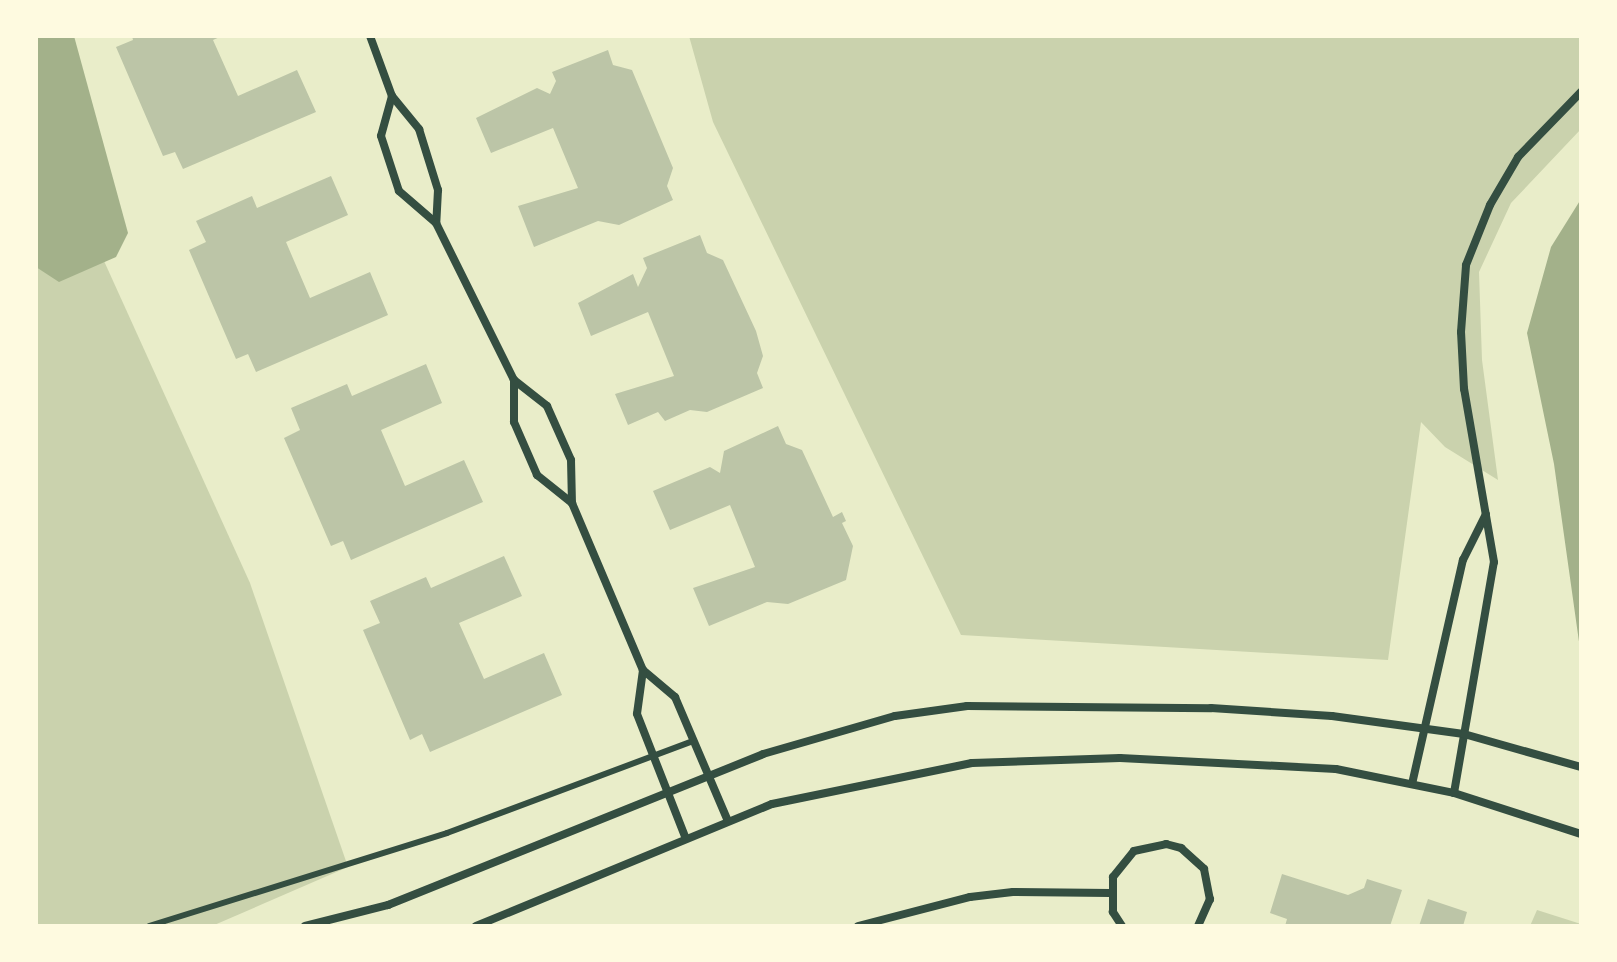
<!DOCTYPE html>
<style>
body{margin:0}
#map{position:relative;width:1617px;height:962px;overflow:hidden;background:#e9edc9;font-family:Figtree,sans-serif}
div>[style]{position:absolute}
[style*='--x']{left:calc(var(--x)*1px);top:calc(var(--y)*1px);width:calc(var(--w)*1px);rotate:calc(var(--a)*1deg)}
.green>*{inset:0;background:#cad2ad}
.water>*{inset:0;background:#a3b18a}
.building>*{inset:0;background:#bcc5a7}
.service>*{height:6px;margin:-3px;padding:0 3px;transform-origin:3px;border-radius:3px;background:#344e41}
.minor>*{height:8px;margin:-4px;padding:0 4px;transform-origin:4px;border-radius:4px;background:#344e41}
span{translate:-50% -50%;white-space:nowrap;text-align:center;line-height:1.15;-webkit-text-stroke:6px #fefae0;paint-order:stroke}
.frame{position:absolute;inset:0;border:38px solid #fefae0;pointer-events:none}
</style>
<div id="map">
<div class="green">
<i style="clip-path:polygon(689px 36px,1581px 36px,1581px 129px,1511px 203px,1479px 272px,1482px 360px,1498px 480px,1445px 447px,1421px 422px,1388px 660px,961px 635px,713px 122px)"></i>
<i style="clip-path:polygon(36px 111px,250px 583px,348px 867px,212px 926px,36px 926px)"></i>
<i style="clip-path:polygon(1537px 910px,1581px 924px,1581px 926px,1530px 926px)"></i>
</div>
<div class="water">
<i style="clip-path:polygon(36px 36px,74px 36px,128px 233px,116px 257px,59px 282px,36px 267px)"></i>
<i style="clip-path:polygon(1581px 199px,1581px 656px,1554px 464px,1527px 333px,1551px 247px)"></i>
</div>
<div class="building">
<i style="clip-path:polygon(132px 36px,222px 36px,213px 40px,238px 96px,297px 70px,316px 112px,183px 169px,175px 152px,163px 156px,116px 47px,133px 40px)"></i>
<i style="clip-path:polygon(608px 50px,613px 65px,632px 70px,673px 168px,667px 186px,673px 200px,619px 225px,598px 221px,534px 247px,518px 206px,578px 188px,553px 128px,491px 153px,476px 118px,537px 88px,550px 94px,556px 81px,552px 72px)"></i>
<i style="clip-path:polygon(331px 176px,348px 215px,286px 242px,310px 298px,370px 272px,388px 315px,256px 372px,248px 354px,236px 359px,189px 250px,206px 242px,196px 221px,252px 196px,257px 208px)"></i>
<i style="clip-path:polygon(700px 235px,707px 253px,723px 260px,756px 331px,763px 356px,757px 373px,763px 388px,707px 412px,690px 410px,665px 421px,658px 412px,628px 425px,615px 394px,674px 376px,648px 312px,591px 336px,578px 303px,633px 274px,638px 287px,647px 268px,643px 258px)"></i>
<i style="clip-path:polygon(426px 364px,442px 403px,381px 430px,405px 486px,464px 460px,483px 502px,351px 560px,343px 541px,331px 546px,284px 438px,300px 430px,291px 408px,347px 384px,352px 396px)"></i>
<i style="clip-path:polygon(778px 426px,786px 444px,802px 450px,833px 517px,842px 512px,846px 521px,842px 523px,853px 546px,846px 580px,788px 604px,767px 602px,709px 626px,693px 588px,755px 567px,730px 505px,670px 530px,653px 491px,710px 467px,720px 473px,724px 451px)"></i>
<i style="clip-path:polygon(504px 556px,522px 596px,459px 623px,484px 679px,544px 653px,562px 695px,430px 752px,422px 734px,410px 740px,363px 630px,380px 623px,370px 601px,426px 577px,431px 588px)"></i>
<i style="clip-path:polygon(1282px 874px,1348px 895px,1364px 888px,1367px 879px,1402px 890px,1390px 926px,1285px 926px,1287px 919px,1270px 913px)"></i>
<i style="clip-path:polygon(1428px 899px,1467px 912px,1463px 926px,1419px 926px)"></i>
</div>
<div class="service">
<i style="--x:149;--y:926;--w:312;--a:-17.3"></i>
<i style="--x:447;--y:833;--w:263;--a:-20.5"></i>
</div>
<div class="minor">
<i style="--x:370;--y:36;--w:64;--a:69.9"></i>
<i style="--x:392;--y:96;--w:43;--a:50.7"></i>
<i style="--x:419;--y:129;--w:64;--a:72.7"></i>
<i style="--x:438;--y:190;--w:33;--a:93"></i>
<i style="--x:392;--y:96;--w:41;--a:105.4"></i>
<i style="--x:381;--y:136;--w:58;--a:71.9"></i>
<i style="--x:399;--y:191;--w:49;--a:40.9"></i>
<i style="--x:436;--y:223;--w:175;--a:63.6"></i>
<i style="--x:514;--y:380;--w:42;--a:38.2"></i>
<i style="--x:547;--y:406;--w:59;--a:66"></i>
<i style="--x:571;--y:460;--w:43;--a:88.7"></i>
<i style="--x:572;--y:503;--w:181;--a:67"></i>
<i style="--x:643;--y:670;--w:42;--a:40.2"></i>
<i style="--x:675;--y:697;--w:135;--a:66.9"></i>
<i style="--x:514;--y:380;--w:42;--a:90"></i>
<i style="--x:514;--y:422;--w:58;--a:66.5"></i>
<i style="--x:537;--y:475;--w:45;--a:38.7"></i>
<i style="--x:643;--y:670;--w:44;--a:97.8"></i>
<i style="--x:637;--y:714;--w:134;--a:68.6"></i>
<i style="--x:1412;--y:784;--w:230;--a:-77.2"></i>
<i style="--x:1463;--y:560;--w:51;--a:-63.4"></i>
<i style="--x:1454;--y:793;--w:234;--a:-80.2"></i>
<i style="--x:1494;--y:562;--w:176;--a:-99.8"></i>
<i style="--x:1464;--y:389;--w:57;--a:-93"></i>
<i style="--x:1461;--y:332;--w:67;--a:-85.7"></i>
<i style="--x:1466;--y:265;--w:65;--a:-68.2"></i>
<i style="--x:1490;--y:205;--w:56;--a:-59.7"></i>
<i style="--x:1518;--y:157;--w:91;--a:-45.9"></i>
<i style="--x:305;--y:926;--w:86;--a:-14.2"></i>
<i style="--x:388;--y:905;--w:404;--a:-21.9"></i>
<i style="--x:763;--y:754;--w:137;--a:-16.1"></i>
<i style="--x:895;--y:716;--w:73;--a:-7.9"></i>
<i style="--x:967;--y:706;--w:244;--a:0.5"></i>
<i style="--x:1211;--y:708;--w:121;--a:3.8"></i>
<i style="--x:1332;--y:716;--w:133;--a:7.8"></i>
<i style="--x:1464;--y:734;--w:122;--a:15.8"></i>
<i style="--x:476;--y:926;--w:320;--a:-22.4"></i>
<i style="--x:772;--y:804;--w:204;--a:-11.6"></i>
<i style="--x:972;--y:763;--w:148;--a:-1.9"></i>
<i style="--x:1120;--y:758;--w:216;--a:2.9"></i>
<i style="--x:1336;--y:769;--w:120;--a:11.5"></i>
<i style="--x:1454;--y:793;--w:133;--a:17.9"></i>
<i style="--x:858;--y:926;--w:116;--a:-14.5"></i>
<i style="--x:970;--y:897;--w:43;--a:-6.6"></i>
<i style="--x:1013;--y:892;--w:97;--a:0.6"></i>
<i style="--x:1122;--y:926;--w:17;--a:-123"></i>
<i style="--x:1113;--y:912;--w:35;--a:-90"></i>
<i style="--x:1113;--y:877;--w:33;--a:-51"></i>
<i style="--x:1134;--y:851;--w:33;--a:-12"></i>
<i style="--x:1166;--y:844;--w:16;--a:15"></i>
<i style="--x:1181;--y:848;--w:31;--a:42"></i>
<i style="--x:1204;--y:869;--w:31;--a:79"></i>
<i style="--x:1210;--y:899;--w:30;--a:114"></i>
</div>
<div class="frame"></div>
</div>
